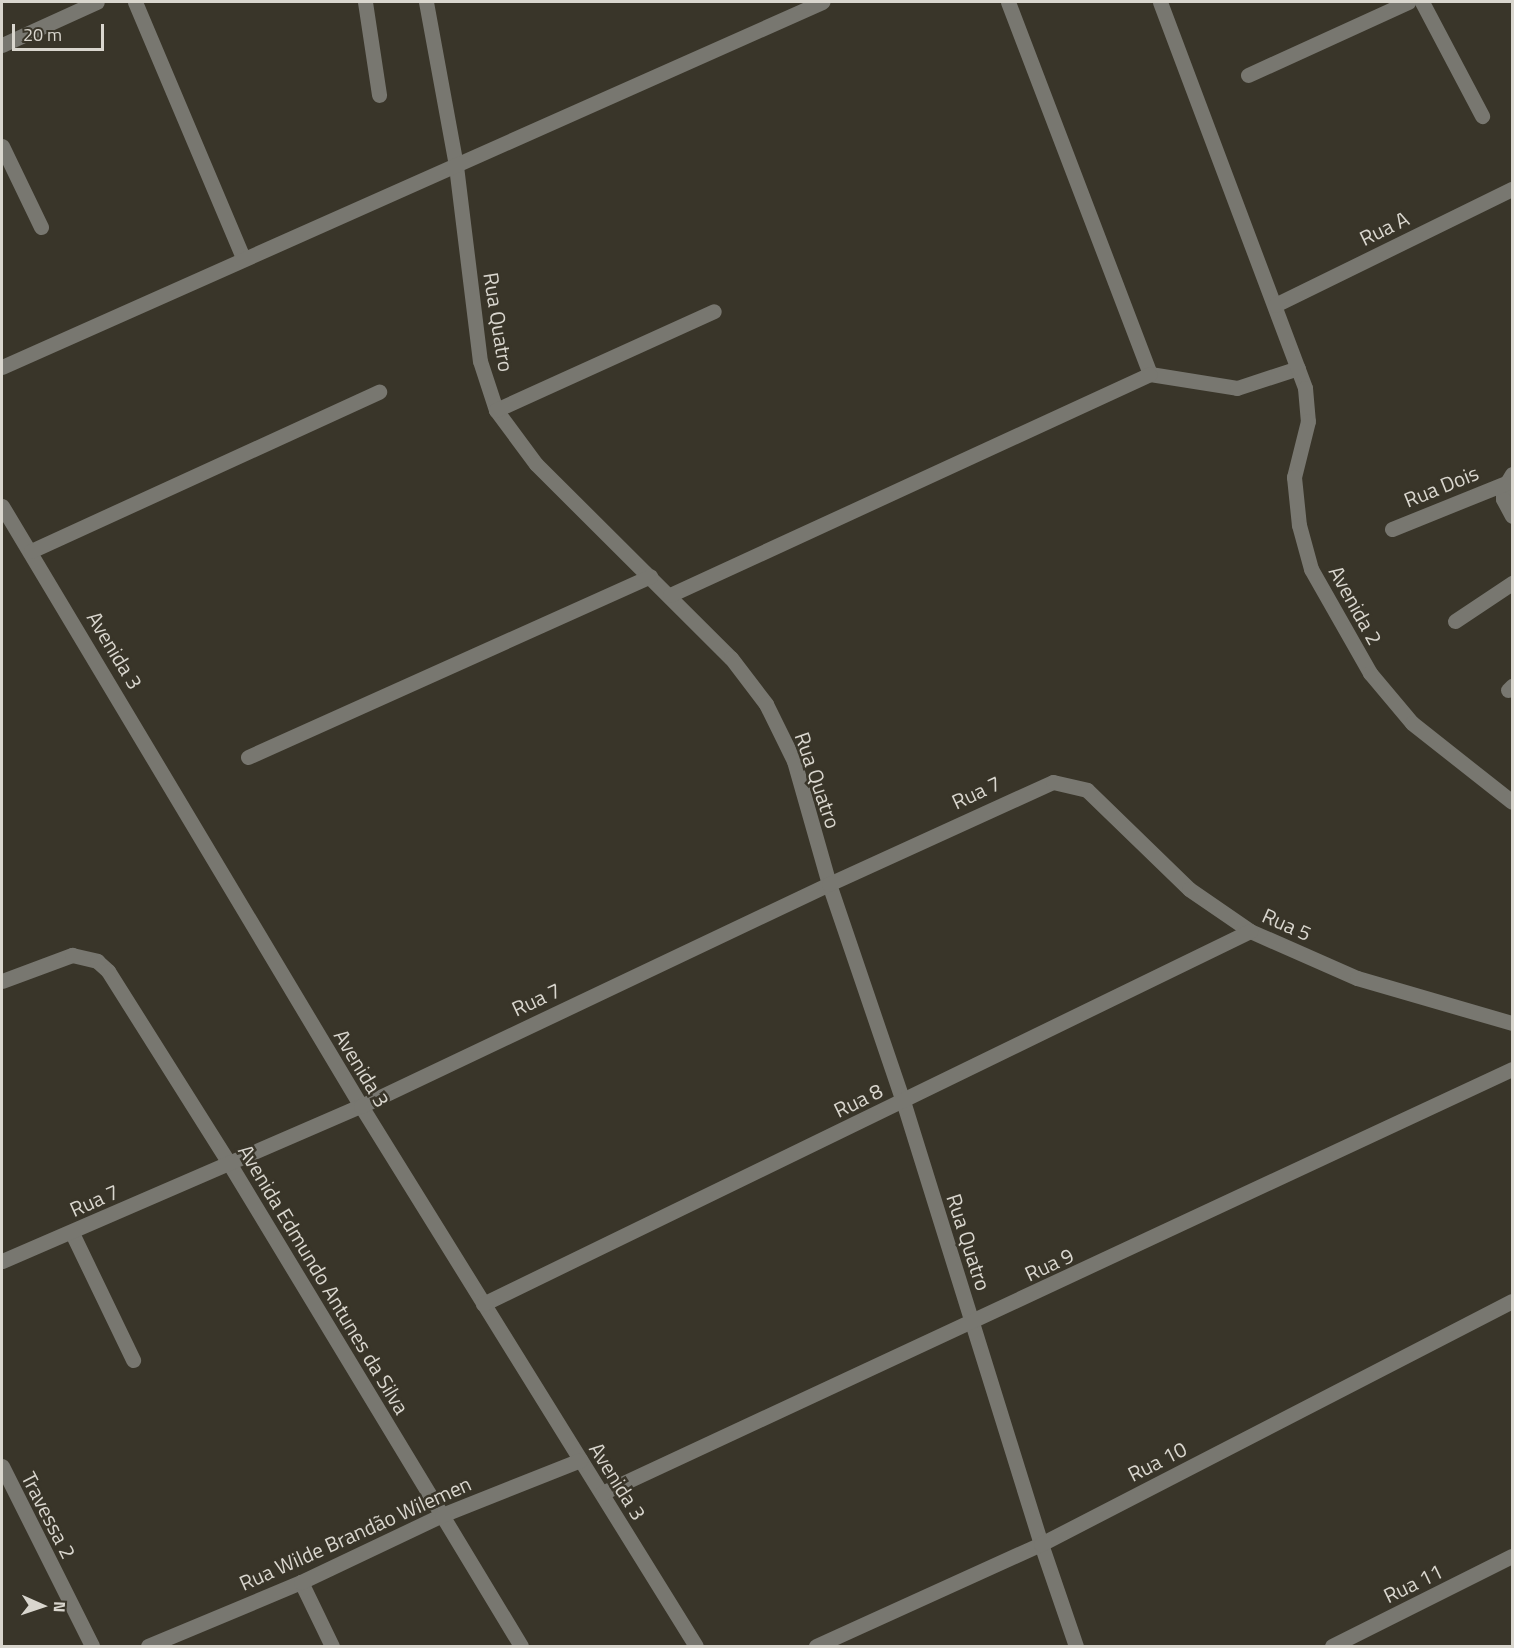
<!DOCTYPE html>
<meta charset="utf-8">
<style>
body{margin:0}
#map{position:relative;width:1514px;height:1648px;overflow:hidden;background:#393529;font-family:"Titillium Web",sans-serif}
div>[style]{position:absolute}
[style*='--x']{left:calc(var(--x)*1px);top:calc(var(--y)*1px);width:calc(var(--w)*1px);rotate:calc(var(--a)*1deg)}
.minor>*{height:15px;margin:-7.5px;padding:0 7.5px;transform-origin:7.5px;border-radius:7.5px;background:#787770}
span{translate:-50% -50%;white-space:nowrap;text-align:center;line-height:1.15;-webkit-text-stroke:5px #393529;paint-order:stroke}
.street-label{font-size:21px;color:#d9d6ce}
.frame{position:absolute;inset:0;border:3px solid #d9d6ce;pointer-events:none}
.north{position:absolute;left:12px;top:1576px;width:60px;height:60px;-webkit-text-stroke:4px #393529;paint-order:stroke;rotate:93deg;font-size:16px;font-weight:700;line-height:24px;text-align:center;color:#d9d6ce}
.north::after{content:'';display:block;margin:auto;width:21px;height:27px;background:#d9d6ce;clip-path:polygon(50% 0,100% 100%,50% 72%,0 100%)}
.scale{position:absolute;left:12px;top:24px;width:92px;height:27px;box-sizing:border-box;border:3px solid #d9d6ce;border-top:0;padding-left:8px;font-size:18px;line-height:21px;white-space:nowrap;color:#d9d6ce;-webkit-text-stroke:4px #393529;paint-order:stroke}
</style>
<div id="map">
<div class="minor">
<i style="--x:135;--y:2;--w:278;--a:67.1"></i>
<i style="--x:365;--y:2;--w:94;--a:81.4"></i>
<i style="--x:426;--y:2;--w:167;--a:79.6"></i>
<i style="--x:456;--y:166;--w:196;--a:83"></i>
<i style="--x:480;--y:361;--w:52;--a:71.9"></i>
<i style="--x:496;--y:410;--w:67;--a:53.5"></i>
<i style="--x:536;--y:464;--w:275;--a:44.9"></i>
<i style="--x:731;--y:658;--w:58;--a:52.7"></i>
<i style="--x:766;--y:704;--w:64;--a:63.8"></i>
<i style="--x:794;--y:761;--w:128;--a:74.1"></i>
<i style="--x:829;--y:884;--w:229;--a:71.2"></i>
<i style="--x:903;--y:1101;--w:464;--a:72.7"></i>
<i style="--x:1041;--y:1544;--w:108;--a:71.1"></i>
<i style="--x:1008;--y:2;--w:398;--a:69.1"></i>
<i style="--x:1150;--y:374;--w:88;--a:9.1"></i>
<i style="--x:1237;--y:388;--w:64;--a:-18.2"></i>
<i style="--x:1160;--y:2;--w:412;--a:69.4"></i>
<i style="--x:1305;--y:388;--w:33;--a:85"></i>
<i style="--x:1308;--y:421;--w:58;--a:104"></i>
<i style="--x:1294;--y:477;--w:48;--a:84.1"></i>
<i style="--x:1299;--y:525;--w:46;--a:74.7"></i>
<i style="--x:1311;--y:569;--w:120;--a:60.4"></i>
<i style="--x:1370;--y:673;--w:65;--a:50"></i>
<i style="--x:1412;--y:723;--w:127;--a:38.3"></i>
<i style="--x:1422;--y:2;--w:129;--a:62.2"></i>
<i style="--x:2;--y:45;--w:104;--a:-24.4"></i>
<i style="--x:1248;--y:75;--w:176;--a:-24.5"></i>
<i style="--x:2;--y:146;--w:90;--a:64.3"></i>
<i style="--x:1275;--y:305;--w:264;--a:-26.1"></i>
<i style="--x:2;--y:367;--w:898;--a:-23.99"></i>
<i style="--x:496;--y:410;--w:239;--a:-24.4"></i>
<i style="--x:1512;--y:474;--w:17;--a:121"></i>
<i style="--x:1503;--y:489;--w:10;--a:90"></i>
<i style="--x:1503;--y:499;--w:19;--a:62"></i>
<i style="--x:2;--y:506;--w:699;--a:59.11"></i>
<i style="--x:361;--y:1106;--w:635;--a:58.19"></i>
<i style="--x:1392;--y:529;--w:123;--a:-22"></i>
<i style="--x:31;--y:551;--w:383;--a:-24.6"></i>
<i style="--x:670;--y:595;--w:528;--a:-24.72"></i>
<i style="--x:1455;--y:621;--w:69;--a:-33.7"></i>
<i style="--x:1508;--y:690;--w:6;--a:-45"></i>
<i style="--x:248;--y:757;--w:441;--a:-24.2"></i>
<i style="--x:2;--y:981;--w:75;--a:-20.4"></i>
<i style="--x:72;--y:955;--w:26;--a:13"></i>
<i style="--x:97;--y:961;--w:15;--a:42"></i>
<i style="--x:108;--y:971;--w:227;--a:57.8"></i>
<i style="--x:229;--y:1163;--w:564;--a:58.84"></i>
<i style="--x:72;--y:1233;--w:141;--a:64.3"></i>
<i style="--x:2;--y:1261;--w:391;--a:-23.4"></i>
<i style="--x:361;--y:1106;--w:518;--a:-25.38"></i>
<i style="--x:829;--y:884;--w:246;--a:-24.5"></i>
<i style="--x:1053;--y:782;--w:35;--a:13"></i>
<i style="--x:1087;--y:790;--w:142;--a:44.1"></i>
<i style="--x:1189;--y:889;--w:74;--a:34.5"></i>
<i style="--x:1250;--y:931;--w:117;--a:23.7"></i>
<i style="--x:1357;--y:978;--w:161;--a:16.2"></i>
<i style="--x:483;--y:1304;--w:853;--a:-25.93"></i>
<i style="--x:2;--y:1466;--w:201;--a:63.4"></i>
<i style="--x:602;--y:1493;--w:1004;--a:-24.98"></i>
<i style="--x:301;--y:1582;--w:71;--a:64.2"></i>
<i style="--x:148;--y:1646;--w:166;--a:-22.7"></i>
<i style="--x:301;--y:1582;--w:156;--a:-25.4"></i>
<i style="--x:442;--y:1515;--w:149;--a:-21.7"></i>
<i style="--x:816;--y:1646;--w:247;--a:-24.4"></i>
<i style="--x:1041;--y:1544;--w:530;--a:-27.29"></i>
<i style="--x:1332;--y:1646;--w:201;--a:-26.6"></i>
</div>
<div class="street-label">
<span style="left:1384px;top:228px;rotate:-26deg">Rua A</span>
<span style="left:499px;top:322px;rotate:81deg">Rua Quatro</span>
<span style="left:1441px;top:486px;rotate:-22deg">Rua Dois</span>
<span style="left:1356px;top:605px;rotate:61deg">Avenida 2</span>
<span style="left:115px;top:650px;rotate:59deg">Avenida 3</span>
<span style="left:818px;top:780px;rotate:71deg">Rua Quatro</span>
<span style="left:976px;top:792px;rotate:-25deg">Rua 7</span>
<span style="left:1287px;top:924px;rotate:24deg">Rua 5</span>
<span style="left:536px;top:999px;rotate:-25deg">Rua 7</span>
<span style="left:362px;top:1068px;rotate:59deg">Avenida 3</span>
<span style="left:858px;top:1100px;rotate:-26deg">Rua 8</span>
<span style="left:94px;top:1200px;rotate:-24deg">Rua 7</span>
<span style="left:969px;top:1242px;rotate:72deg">Rua Quatro</span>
<span style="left:1049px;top:1264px;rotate:-25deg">Rua 9</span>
<span style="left:324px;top:1279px;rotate:59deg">Avenida Edmundo Antunes da Silva</span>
<span style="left:1157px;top:1461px;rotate:-27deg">Rua 10</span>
<span style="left:618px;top:1481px;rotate:58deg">Avenida 3</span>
<span style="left:49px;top:1515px;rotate:63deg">Travessa 2</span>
<span style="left:355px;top:1533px;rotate:-24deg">Rua Wilde Brandão Wilemen</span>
<span style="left:1413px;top:1583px;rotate:-26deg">Rua 11</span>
</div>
<div class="frame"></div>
<div class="north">N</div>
<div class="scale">20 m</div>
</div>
